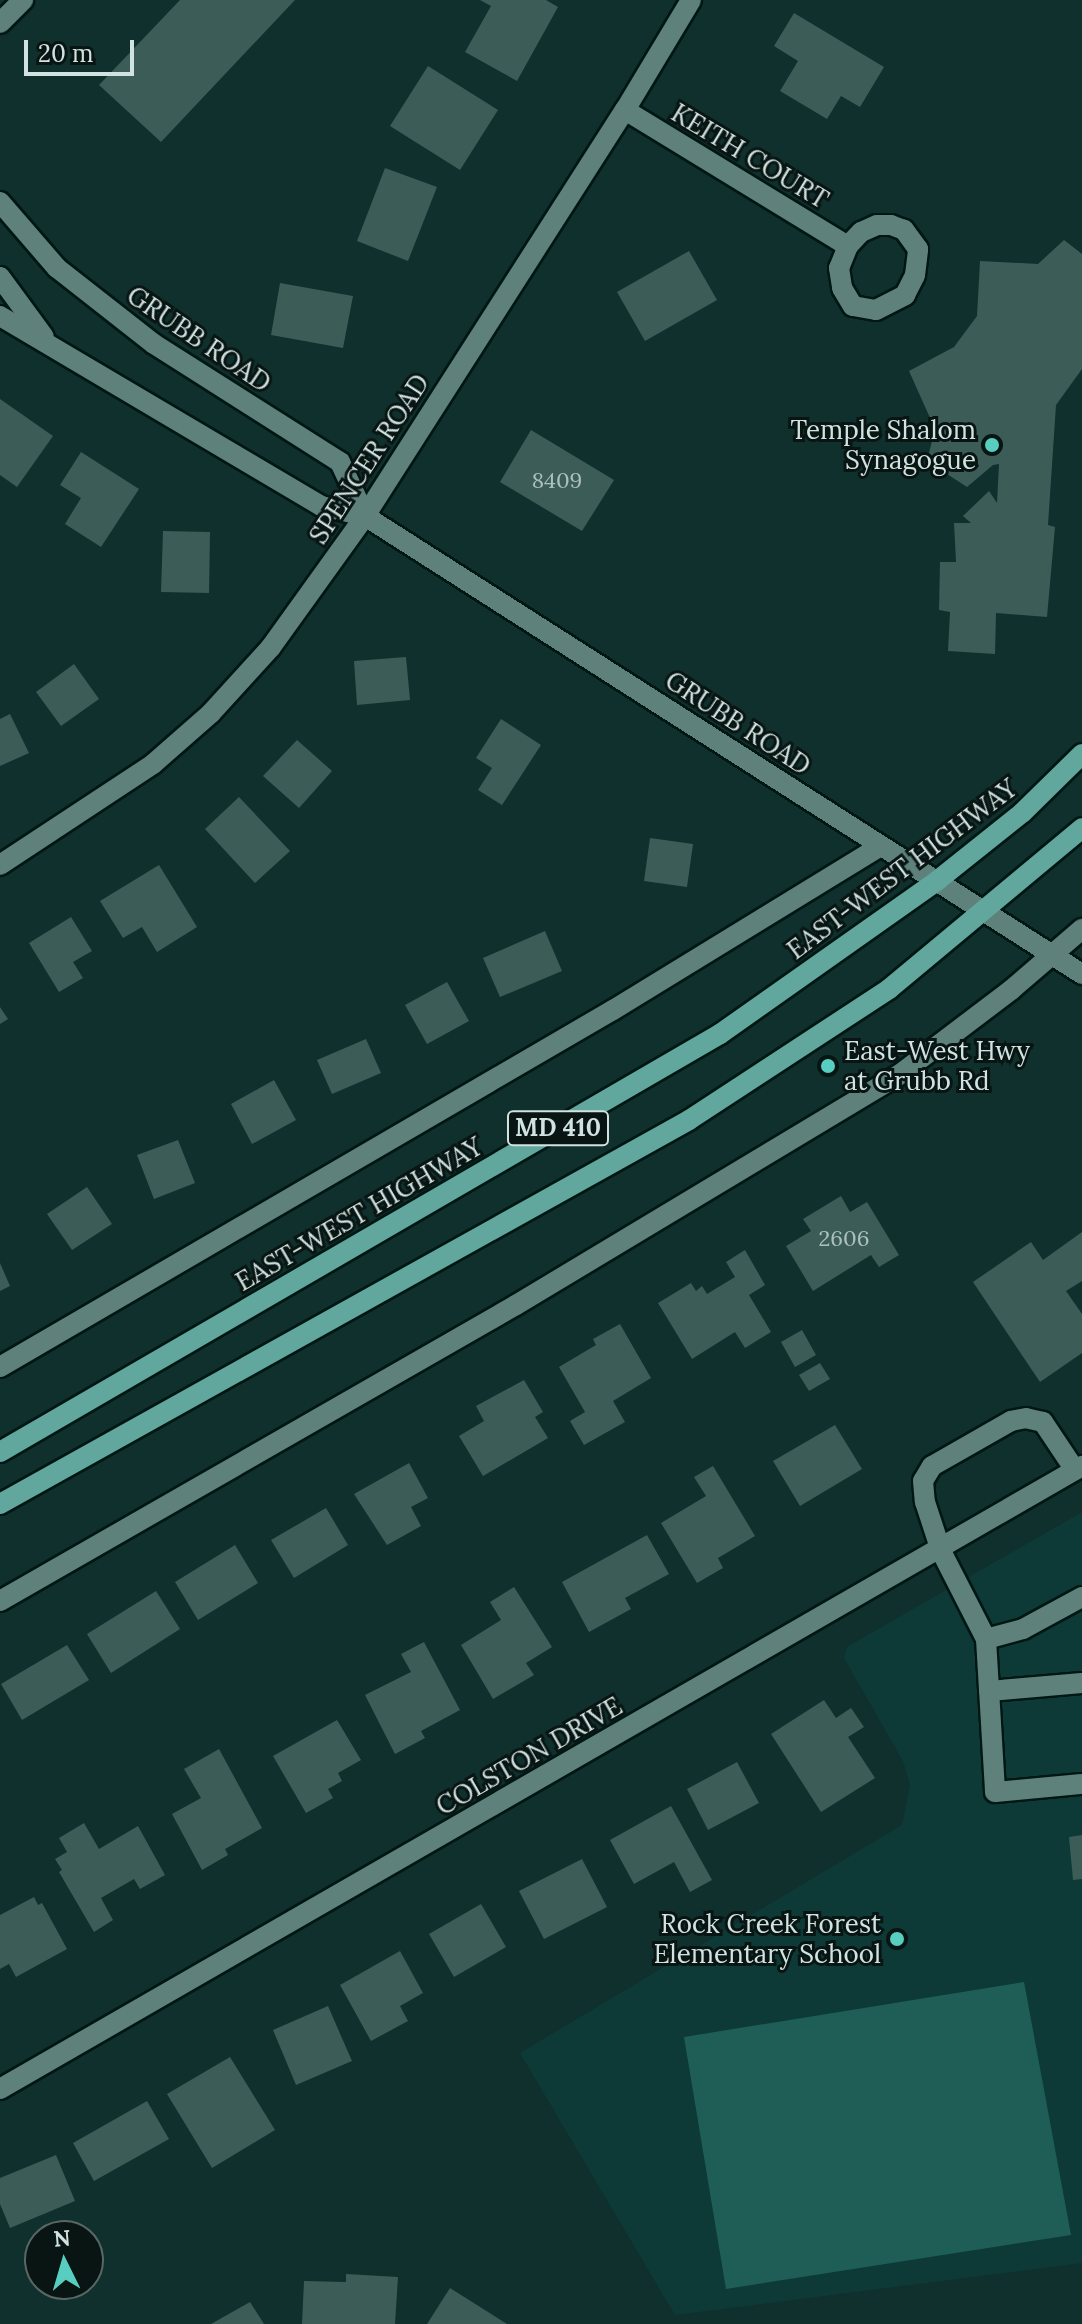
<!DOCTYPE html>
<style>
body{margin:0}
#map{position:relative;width:1082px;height:2324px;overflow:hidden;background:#0f302c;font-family:Lora,serif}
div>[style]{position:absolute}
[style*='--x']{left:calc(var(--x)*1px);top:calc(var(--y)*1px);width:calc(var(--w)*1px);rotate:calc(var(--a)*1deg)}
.built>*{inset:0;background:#0d3a36}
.green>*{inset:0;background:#1f5e57}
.building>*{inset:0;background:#3c5c58}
.roads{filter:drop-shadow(2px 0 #011714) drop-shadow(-2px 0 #011714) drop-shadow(0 2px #011714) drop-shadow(0 -2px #011714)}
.minor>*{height:20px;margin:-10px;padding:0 10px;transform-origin:10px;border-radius:10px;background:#5f817c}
.major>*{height:20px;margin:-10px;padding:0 10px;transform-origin:10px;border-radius:10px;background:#61a79e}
.dots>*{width:22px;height:22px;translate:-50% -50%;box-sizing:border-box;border:4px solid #081513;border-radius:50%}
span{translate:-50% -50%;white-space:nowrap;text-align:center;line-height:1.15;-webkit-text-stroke:6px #081513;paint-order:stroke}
.number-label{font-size:22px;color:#acc1be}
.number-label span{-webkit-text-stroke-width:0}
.shield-label span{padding:2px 6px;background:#081513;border:2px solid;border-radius:6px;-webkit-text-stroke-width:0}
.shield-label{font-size:24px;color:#d1e3e0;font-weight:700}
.street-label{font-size:26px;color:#d1e3e0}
.poi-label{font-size:26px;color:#d1e3e0}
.right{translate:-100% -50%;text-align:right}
.left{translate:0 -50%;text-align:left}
.north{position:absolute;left:24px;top:2220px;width:80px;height:80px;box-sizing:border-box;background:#081513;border:2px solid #586765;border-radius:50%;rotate:355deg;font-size:22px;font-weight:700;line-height:32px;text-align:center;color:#d1e3e0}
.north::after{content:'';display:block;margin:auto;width:28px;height:36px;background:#58cec0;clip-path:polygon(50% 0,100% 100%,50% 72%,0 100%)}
.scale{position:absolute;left:24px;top:40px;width:110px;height:36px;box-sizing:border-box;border:4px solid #d1e3e0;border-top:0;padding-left:10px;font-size:24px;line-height:28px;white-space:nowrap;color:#d1e3e0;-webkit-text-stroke:6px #081513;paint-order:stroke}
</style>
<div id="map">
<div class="built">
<i style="clip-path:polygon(1082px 1512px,1082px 2263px,675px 2315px,520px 2053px,902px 1825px,910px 1785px,903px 1761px,844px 1658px,847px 1647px)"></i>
</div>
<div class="green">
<i style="clip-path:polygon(1024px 1982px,1071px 2235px,726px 2289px,684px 2037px)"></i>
</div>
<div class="building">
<i style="clip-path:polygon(180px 0,295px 0,161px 142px,99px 85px)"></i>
<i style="clip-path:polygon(480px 0,546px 0,558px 7px,517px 81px,465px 52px,491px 6px)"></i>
<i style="clip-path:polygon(794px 13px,884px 67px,860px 107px,841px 96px,827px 119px,780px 91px,798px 61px,774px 46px)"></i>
<i style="clip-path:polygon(428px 66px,498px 110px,460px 170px,390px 126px)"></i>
<i style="clip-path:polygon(385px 168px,437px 187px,408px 261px,357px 241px)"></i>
<i style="clip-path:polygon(1064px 240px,1082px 254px,1082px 369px,1056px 405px,1048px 525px,1055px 527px,1047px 617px,996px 613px,995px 654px,948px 651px,950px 612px,939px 610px,940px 562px,956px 562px,954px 523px,971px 523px,963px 516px,989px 491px,997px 503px,999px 464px,993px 465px,967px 487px,927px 461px,935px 429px,909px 371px,954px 347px,977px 316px,980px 261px,1038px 264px)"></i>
<i style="clip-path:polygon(689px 251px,717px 300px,645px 341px,617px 292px)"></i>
<i style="clip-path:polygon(280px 283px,353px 296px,343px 348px,271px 335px)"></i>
<i style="clip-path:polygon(0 399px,53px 436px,17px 487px,0 475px)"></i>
<i style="clip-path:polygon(531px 430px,614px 480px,582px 531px,500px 482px)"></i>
<i style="clip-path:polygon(81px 452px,139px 489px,101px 547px,65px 524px,81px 498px,60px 485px)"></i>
<i style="clip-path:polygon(163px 531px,210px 532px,209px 593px,161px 592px)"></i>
<i style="clip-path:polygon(406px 657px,410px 700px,357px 705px,354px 661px)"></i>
<i style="clip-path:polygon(74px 664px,99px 699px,61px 726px,36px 692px)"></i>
<i style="clip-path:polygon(10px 714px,29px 753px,0 766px,0 719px)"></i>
<i style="clip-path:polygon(501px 719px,541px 745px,502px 805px,478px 790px,492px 768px,476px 758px)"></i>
<i style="clip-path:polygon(297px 740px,332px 771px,299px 808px,263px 776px)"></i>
<i style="clip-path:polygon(239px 797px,290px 851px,255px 883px,205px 829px)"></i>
<i style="clip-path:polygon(650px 838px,693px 844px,687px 887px,644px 881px)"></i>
<i style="clip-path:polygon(159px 865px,197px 927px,157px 952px,142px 927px,123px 938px,100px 901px)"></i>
<i style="clip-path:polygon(71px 917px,92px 951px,73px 962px,83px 978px,59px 992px,29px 943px)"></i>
<i style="clip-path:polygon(545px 931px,562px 971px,500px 997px,483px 958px)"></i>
<i style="clip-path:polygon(447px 982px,469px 1021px,427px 1044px,405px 1005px)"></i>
<i style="clip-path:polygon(0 1007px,8px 1019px,0 1024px)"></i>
<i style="clip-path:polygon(366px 1039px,381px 1073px,332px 1094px,317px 1060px)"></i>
<i style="clip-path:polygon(274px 1080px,296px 1120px,252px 1144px,231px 1104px)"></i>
<i style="clip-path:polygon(178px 1140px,195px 1183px,154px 1199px,137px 1155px)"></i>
<i style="clip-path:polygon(87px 1187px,112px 1224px,72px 1250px,47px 1214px)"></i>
<i style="clip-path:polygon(841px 1196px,850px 1212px,867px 1202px,899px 1255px,879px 1267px,871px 1255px,813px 1291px,786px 1246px,811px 1231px,803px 1219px)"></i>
<i style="clip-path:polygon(1082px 1232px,1082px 1281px,1066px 1291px,1082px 1314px,1082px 1353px,1040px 1382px,973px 1282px,1031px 1242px,1043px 1260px)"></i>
<i style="clip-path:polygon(745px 1250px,765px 1285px,749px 1295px,771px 1332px,745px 1348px,735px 1332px,692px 1359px,658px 1303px,691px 1283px,696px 1291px,702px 1286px,707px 1294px,735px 1277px,726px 1262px)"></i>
<i style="clip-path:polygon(0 1263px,10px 1286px,0 1291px)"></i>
<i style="clip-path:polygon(620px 1324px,651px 1378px,613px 1401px,625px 1422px,584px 1445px,570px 1421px,585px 1412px,559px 1367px,596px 1345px,593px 1339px)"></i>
<i style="clip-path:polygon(802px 1330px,816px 1355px,795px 1367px,781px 1342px)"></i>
<i style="clip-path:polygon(820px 1363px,830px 1379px,809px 1391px,799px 1375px)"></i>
<i style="clip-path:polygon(524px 1380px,543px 1412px,535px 1417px,548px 1438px,483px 1476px,459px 1436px,484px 1421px,476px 1406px)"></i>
<i style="clip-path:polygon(835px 1425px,862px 1469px,800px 1506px,773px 1461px)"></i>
<i style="clip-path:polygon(409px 1463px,428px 1498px,411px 1507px,421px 1526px,387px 1545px,354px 1494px)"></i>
<i style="clip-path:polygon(713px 1466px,755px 1536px,718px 1558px,723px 1568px,697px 1583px,661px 1523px,706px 1496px,694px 1477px)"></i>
<i style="clip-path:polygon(326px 1508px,348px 1545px,294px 1578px,271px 1540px)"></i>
<i style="clip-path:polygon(647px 1535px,669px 1574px,625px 1598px,631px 1609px,589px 1632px,562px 1582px)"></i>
<i style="clip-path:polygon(235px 1545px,258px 1583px,198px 1620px,175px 1582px)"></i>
<i style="clip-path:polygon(514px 1587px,552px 1647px,526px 1663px,534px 1675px,493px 1699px,461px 1645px,501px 1620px,490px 1602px)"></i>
<i style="clip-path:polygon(156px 1591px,180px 1629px,111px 1673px,87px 1634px)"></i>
<i style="clip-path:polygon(424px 1642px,460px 1710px,421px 1731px,425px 1738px,395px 1754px,365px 1695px,411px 1672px,401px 1654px)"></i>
<i style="clip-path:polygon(67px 1645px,89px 1680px,22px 1720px,1px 1684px)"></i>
<i style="clip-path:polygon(824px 1700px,836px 1718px,851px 1708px,864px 1727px,848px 1737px,875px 1778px,821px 1812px,771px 1734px)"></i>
<i style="clip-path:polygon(337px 1720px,361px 1760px,338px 1773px,342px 1781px,328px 1789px,333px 1798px,306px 1813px,273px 1756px)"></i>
<i style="clip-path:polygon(219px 1749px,262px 1828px,225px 1849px,228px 1855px,202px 1870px,172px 1814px,201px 1798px,184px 1769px)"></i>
<i style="clip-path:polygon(737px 1762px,759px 1803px,708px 1830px,687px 1789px)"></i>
<i style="clip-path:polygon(671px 1806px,712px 1880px,690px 1892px,674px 1862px,634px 1884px,610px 1840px)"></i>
<i style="clip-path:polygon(84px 1823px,99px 1849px,138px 1826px,165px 1875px,140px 1889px,134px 1879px,101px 1898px,113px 1920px,94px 1932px,59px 1872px,62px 1870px,55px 1859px,67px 1852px,59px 1838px)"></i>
<i style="clip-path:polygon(1082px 1835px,1082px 1879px,1073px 1880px,1069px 1837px)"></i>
<i style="clip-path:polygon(582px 1859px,607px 1907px,544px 1939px,519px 1891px)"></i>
<i style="clip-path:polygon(34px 1897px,38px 1905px,42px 1903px,67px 1949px,16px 1977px,9px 1964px,0 1969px,0 1915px)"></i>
<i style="clip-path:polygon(481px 1904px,506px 1947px,454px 1977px,429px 1934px)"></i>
<i style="clip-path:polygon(400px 1951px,423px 1993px,400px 2006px,408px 2021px,371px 2041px,340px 1985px)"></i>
<i style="clip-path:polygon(328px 2006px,352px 2061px,296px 2085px,273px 2030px)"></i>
<i style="clip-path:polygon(230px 2057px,275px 2130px,212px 2168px,167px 2094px)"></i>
<i style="clip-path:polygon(147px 2101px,169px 2139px,94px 2181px,73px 2143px)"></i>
<i style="clip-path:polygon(56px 2155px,75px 2201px,10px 2228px,0 2204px,0 2178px)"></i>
<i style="clip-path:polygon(346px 2274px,398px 2277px,395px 2324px,302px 2324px,304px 2281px,346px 2282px)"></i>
<i style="clip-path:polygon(450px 2288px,507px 2324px,427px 2324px)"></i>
<i style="clip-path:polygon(250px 2302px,264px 2324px,211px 2324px)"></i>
</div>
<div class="roads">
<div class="minor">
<i style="--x:0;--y:23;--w:33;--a:-45"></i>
<i style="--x:625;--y:110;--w:261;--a:31.4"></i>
<i style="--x:848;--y:246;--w:24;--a:112"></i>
<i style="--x:839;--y:268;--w:20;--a:81"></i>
<i style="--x:842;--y:288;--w:21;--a:59"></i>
<i style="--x:853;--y:306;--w:23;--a:10"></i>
<i style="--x:876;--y:310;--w:33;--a:-27"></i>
<i style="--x:905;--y:295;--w:22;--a:-63"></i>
<i style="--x:915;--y:275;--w:26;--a:-83"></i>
<i style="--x:918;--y:249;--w:24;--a:-126"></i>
<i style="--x:904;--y:230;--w:14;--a:-159"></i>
<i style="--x:891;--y:225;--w:14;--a:180"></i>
<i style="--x:877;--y:225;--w:17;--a:156"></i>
<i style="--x:861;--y:232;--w:19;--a:133"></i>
<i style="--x:0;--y:202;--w:87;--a:49.2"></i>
<i style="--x:57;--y:268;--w:123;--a:38.1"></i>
<i style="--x:154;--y:344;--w:220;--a:32.4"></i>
<i style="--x:340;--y:462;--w:60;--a:65.2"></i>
<i style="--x:0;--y:277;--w:74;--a:53.7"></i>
<i style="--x:0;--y:316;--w:373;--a:30.6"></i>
<i style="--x:321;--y:506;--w:45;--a:12.8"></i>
<i style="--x:365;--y:516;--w:851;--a:32.57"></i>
<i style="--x:0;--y:865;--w:183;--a:-33.4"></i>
<i style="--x:153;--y:764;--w:77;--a:-41.3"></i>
<i style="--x:211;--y:713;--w:89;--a:-47.7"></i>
<i style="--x:271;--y:647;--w:161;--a:-54.3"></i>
<i style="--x:365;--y:516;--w:482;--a:-57.4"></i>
<i style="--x:625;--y:110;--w:128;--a:-59"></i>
<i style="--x:0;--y:1367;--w:709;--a:-30.22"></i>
<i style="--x:613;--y:1010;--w:314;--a:-31.5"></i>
<i style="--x:1075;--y:1470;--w:58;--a:-123.7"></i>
<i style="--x:1043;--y:1422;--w:17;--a:-167"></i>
<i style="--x:1026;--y:1418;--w:15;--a:169"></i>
<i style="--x:1011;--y:1421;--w:91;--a:150.3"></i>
<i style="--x:932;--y:1466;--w:17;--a:121"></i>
<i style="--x:923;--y:1481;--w:21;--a:85"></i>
<i style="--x:925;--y:1502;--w:52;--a:71.9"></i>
<i style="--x:941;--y:1551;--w:99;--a:62.9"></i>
<i style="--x:986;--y:1639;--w:153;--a:86.6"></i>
<i style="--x:995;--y:1792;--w:87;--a:-5.3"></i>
<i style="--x:0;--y:1601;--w:595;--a:-29.84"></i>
<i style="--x:516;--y:1305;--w:447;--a:-31"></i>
<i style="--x:899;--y:1075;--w:141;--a:-37.2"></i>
<i style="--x:1011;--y:990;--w:94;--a:-40.7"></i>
<i style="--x:986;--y:1639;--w:38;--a:-15"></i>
<i style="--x:1023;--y:1629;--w:67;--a:-28.5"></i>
<i style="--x:989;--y:1691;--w:93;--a:-4.9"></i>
<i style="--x:0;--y:2089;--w:1249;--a:-29.93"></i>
</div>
<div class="major">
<i style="--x:0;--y:1452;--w:833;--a:-30.14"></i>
<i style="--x:720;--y:1034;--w:267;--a:-35.2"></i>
<i style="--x:938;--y:880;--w:107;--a:-38.6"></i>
<i style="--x:1022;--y:813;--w:84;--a:-44.5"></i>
<i style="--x:0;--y:1504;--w:789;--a:-29.13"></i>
<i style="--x:689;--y:1120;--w:239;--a:-33.2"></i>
<i style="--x:889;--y:989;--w:251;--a:-39.8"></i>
</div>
</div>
<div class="dots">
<i style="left:992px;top:445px;background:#58cec0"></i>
<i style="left:828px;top:1066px;background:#58cec0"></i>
<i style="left:897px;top:1939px;background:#58cec0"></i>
</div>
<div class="number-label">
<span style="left:557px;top:481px">8409</span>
<span style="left:844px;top:1239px">2606</span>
</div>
<div class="shield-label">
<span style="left:558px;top:1128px">MD 410</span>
</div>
<div class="street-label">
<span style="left:750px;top:156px;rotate:31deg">KEITH COURT</span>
<span style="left:199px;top:339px;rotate:34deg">GRUBB ROAD</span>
<span style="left:369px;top:459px;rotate:-57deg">SPENCER ROAD</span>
<span style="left:738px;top:723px;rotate:33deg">GRUBB ROAD</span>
<span style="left:902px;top:869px;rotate:-37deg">EAST-WEST HIGHWAY</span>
<span style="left:359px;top:1214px;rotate:-30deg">EAST-WEST HIGHWAY</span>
<span style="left:529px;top:1756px;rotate:-30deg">COLSTON DRIVE</span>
</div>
<div class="poi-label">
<span class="right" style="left:976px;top:445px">Temple Shalom<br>Synagogue</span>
<span class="left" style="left:844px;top:1066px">East-West Hwy<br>at Grubb Rd</span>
<span class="right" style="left:881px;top:1939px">Rock Creek Forest<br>Elementary School</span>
</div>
<div class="north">N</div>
<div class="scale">20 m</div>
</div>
